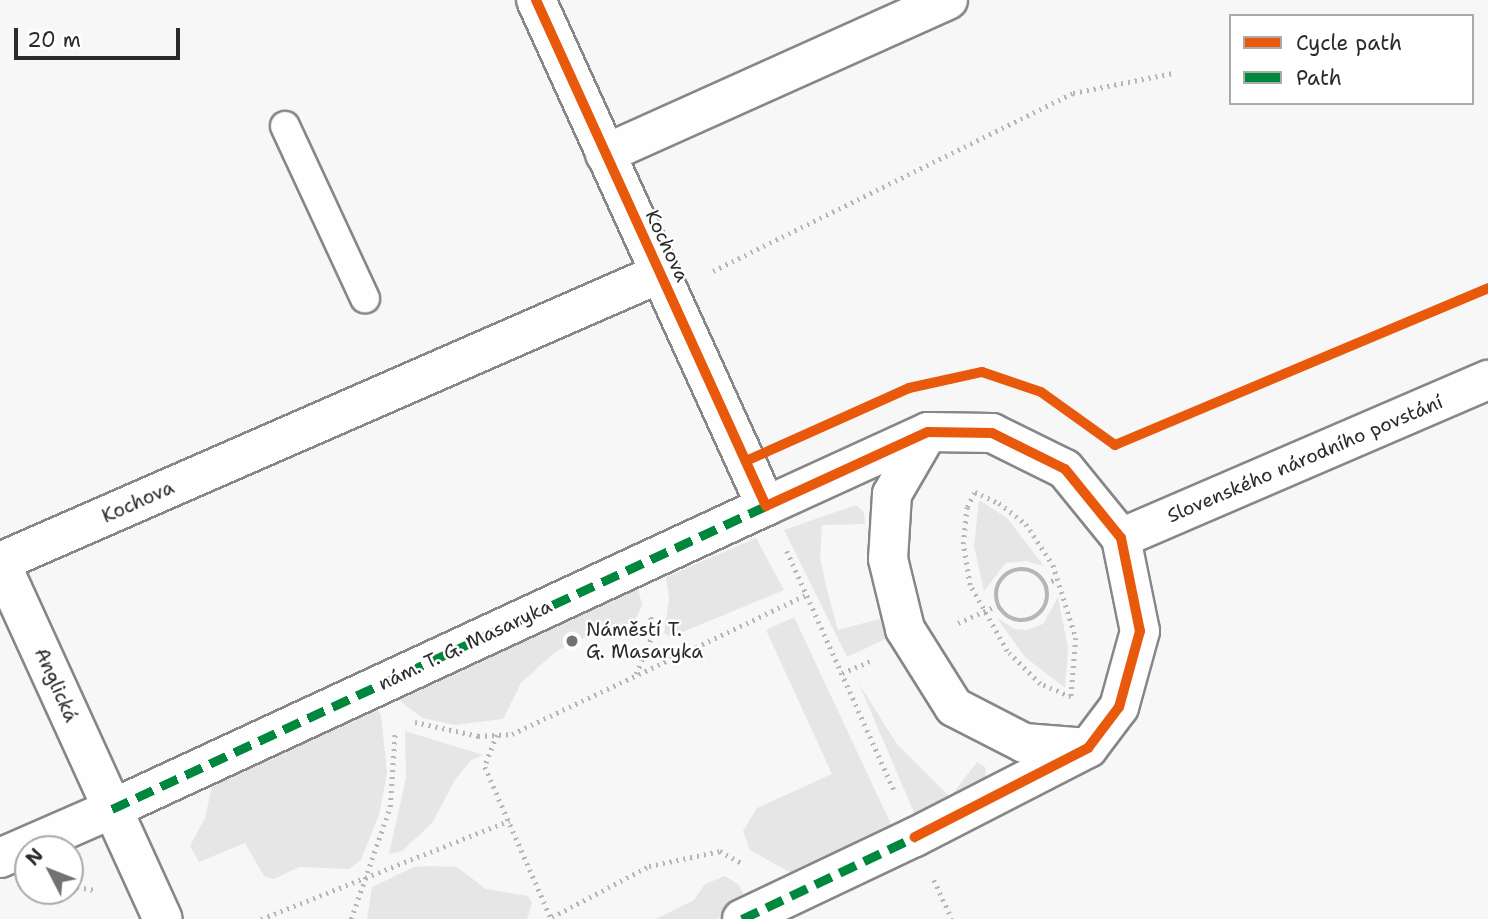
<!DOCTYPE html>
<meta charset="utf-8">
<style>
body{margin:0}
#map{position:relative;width:1488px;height:919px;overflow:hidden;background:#f7f7f7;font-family:"Shantell Sans",sans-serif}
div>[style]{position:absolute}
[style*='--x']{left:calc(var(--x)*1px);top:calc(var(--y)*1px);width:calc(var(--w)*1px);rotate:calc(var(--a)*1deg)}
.green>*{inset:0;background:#e6e6e6}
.path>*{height:4.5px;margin-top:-2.25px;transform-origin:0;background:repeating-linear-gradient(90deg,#b6b6b6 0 2px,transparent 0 7px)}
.path>.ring{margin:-2.25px;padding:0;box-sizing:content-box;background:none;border:4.5px solid #b6b6b6;border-radius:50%}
.roads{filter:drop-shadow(2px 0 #878787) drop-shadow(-2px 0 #878787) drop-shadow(0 2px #878787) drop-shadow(0 -2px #878787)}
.service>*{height:28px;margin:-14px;padding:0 14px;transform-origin:14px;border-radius:14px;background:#fefefe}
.pedestrian>*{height:38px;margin:-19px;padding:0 19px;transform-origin:19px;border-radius:19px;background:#fefefe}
.minor>*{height:38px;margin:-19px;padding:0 19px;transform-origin:19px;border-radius:19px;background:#fefefe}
.tertiary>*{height:38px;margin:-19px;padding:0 19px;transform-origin:19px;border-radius:19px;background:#fefefe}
.quiet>*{height:9px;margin-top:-4.5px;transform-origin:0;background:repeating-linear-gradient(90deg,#00873e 0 18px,transparent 0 27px)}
.cycleway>*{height:10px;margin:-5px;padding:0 5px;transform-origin:5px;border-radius:5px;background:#e8590c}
.dots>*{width:19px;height:19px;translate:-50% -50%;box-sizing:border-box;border:4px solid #fff;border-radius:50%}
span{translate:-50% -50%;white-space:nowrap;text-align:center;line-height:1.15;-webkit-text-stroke:5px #fff;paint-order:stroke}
.street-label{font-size:19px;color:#2b2b2b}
.poi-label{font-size:19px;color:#2b2b2b}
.left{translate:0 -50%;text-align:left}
.legend{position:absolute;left:1229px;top:14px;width:245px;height:91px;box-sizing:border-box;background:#fff;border:2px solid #aaa;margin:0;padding:9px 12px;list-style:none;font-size:21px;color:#2b2b2b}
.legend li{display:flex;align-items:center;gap:14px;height:35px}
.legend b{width:35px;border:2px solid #aaa}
.north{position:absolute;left:14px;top:835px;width:70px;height:70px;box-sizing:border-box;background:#fff;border:2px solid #aaa;border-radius:50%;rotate:312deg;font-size:19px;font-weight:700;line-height:28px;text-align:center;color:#2b2b2b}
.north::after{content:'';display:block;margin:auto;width:24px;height:32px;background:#727272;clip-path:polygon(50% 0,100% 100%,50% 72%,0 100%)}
.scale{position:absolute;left:14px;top:28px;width:166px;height:32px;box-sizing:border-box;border:4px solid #2b2b2b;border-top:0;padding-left:9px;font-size:21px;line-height:24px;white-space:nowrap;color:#2b2b2b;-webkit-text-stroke:5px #fff;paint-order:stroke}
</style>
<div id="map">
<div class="green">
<i style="clip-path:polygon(979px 500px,1007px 518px,1044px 566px,1026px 561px,1006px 563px,984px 591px,974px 546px)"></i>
<i style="clip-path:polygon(856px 505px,864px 512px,865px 524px,822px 525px,820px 558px,827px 590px,838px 630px,879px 619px,890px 637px,847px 657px,784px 530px)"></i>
<i style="clip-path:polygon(756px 538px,784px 590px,671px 637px,664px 633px,669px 599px,666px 577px)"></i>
<i style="clip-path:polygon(638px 588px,642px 605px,634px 623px,592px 634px,555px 652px,521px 683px,503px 719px,455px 725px,422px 718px,399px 700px)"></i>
<i style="clip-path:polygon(1058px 597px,1068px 648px,1065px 688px,1025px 657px,997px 618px,1014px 629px,1026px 630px,1043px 624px)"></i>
<i style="clip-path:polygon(794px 617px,897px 837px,800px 878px,750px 850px,743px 831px,757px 808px,832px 774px,766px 630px)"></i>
<i style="clip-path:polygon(859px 684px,897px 744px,950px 797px,977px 762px,985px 767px,986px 779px,919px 824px)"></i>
<i style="clip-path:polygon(376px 708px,381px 715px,387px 773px,379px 815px,361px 860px,349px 869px,299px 867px,274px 879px,264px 876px,245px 843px,199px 862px,190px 846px,205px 818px,212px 786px)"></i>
<i style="clip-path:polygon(405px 731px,483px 755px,470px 761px,455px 780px,432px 823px,402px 851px,389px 854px,406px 778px)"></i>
<i style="clip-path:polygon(430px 866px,457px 867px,486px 889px,528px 896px,532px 903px,527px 919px,367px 919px,372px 887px,414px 867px)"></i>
<i style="clip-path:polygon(725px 876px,738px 884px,744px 895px,740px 903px,744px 906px,717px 919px,656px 919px,694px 900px,705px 884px)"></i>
</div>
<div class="path">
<i style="--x:713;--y:271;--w:402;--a:-26.3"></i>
<i style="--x:1073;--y:93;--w:102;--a:-11.3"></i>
<i style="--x:975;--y:492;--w:26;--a:25"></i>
<i style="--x:999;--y:503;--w:34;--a:38"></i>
<i style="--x:1026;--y:524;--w:49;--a:56.6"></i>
<i style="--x:1053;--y:565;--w:77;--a:72.5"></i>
<i style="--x:1076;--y:638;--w:59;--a:94.8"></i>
<i style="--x:1071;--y:697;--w:34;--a:-157"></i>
<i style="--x:1040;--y:684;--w:47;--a:-135"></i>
<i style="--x:1007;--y:651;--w:76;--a:-119.3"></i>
<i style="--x:970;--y:585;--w:42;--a:-99.7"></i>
<i style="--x:963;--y:544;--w:37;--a:-84"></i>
<i style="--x:967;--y:507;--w:17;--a:-62"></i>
<i style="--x:787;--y:551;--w:264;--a:65.9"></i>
<i class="ring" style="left:996px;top:569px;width:47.5px;height:47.5px"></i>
<i style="--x:1045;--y:584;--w:14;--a:-25"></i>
<i style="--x:958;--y:623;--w:44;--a:-24.2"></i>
<i style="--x:842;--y:673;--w:30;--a:-23"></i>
<i style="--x:636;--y:674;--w:44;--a:-67.5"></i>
<i style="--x:653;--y:633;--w:20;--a:-99"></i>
<i style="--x:415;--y:722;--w:65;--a:12.5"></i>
<i style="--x:478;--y:736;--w:34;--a:-3"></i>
<i style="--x:512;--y:734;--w:325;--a:-25.3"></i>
<i style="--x:497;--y:735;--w:34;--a:111"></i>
<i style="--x:485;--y:767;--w:165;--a:66.4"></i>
<i style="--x:934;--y:880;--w:43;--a:65.2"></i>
<i style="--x:70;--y:886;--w:24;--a:9"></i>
<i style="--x:552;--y:917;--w:110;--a:-27.7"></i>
<i style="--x:649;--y:866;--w:73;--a:-11.9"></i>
<i style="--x:720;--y:851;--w:26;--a:29"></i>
<i style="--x:261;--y:919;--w:267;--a:-21.6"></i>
<i style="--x:351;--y:919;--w:119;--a:-70.8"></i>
<i style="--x:390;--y:807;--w:75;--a:-86.2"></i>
</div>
<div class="roads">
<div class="service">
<i style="--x:285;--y:126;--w:190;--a:65.1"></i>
</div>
<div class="pedestrian">
<i style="--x:112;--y:809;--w:721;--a:-24.86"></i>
<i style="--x:742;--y:919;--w:191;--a:-25.4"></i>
</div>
<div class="minor">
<i style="--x:536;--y:0;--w:556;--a:65.56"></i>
<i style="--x:766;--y:506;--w:178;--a:-24.6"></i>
<i style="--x:928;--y:432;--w:64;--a:0.9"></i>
<i style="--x:992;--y:433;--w:81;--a:26.3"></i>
<i style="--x:1065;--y:469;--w:89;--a:50.9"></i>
<i style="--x:1121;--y:538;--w:95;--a:78.5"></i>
<i style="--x:1140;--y:631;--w:79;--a:105.4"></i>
<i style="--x:1119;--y:707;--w:51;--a:127.1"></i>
<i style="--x:1088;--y:748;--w:195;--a:152.8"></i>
<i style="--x:605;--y:154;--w:376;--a:-24.2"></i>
<i style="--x:928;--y:432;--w:72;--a:120.1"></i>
<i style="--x:892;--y:494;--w:65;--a:93.5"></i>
<i style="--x:888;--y:559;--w:72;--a:76.3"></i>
<i style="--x:905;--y:629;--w:92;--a:57.9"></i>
<i style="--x:954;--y:707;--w:79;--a:27.2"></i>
<i style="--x:1024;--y:743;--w:64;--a:4.5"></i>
<i style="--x:1121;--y:538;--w:400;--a:-23.3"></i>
<i style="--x:0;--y:562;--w:721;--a:-23.62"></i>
<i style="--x:0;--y:858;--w:122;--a:-23.6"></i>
</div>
<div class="tertiary">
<i style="--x:0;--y:562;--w:392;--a:65.5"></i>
</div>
</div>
<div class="quiet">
<i style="--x:112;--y:809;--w:721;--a:-24.86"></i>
<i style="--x:742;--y:919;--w:191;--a:-25.4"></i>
</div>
<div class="cycleway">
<i style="--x:536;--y:0;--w:556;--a:65.56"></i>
<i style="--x:766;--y:506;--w:178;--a:-24.6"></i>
<i style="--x:928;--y:432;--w:64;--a:0.9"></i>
<i style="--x:992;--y:433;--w:81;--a:26.3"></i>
<i style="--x:1065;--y:469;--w:89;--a:50.9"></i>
<i style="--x:1121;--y:538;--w:95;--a:78.5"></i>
<i style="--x:1140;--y:631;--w:79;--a:105.4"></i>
<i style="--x:1119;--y:707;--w:51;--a:127.1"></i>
<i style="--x:1088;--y:748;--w:195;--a:152.8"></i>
<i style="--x:746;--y:461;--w:179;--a:-24.1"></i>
<i style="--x:909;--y:388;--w:75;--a:-12.4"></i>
<i style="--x:982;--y:372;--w:62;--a:18.7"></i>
<i style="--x:1041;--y:392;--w:91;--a:35.6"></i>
<i style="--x:1115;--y:445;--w:405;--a:-22.8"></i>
</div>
<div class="dots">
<i style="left:572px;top:641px;background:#727272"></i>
</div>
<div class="street-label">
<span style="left:667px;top:246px;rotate:65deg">Kochova</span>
<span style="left:1305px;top:459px;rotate:-23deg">Slovenského národního povstání</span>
<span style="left:138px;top:502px;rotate:-24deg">Kochova</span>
<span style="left:465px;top:645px;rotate:-25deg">nám. T. G. Masaryka</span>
<span style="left:56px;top:685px;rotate:66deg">Anglická</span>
</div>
<div class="poi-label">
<span class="left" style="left:586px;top:641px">Náměstí T.<br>G. Masaryka</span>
</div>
<ul class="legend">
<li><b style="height:9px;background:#e8590c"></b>Cycle path</li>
<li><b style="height:9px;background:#00873e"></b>Path</li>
</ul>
<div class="north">N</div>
<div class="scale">20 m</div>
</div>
